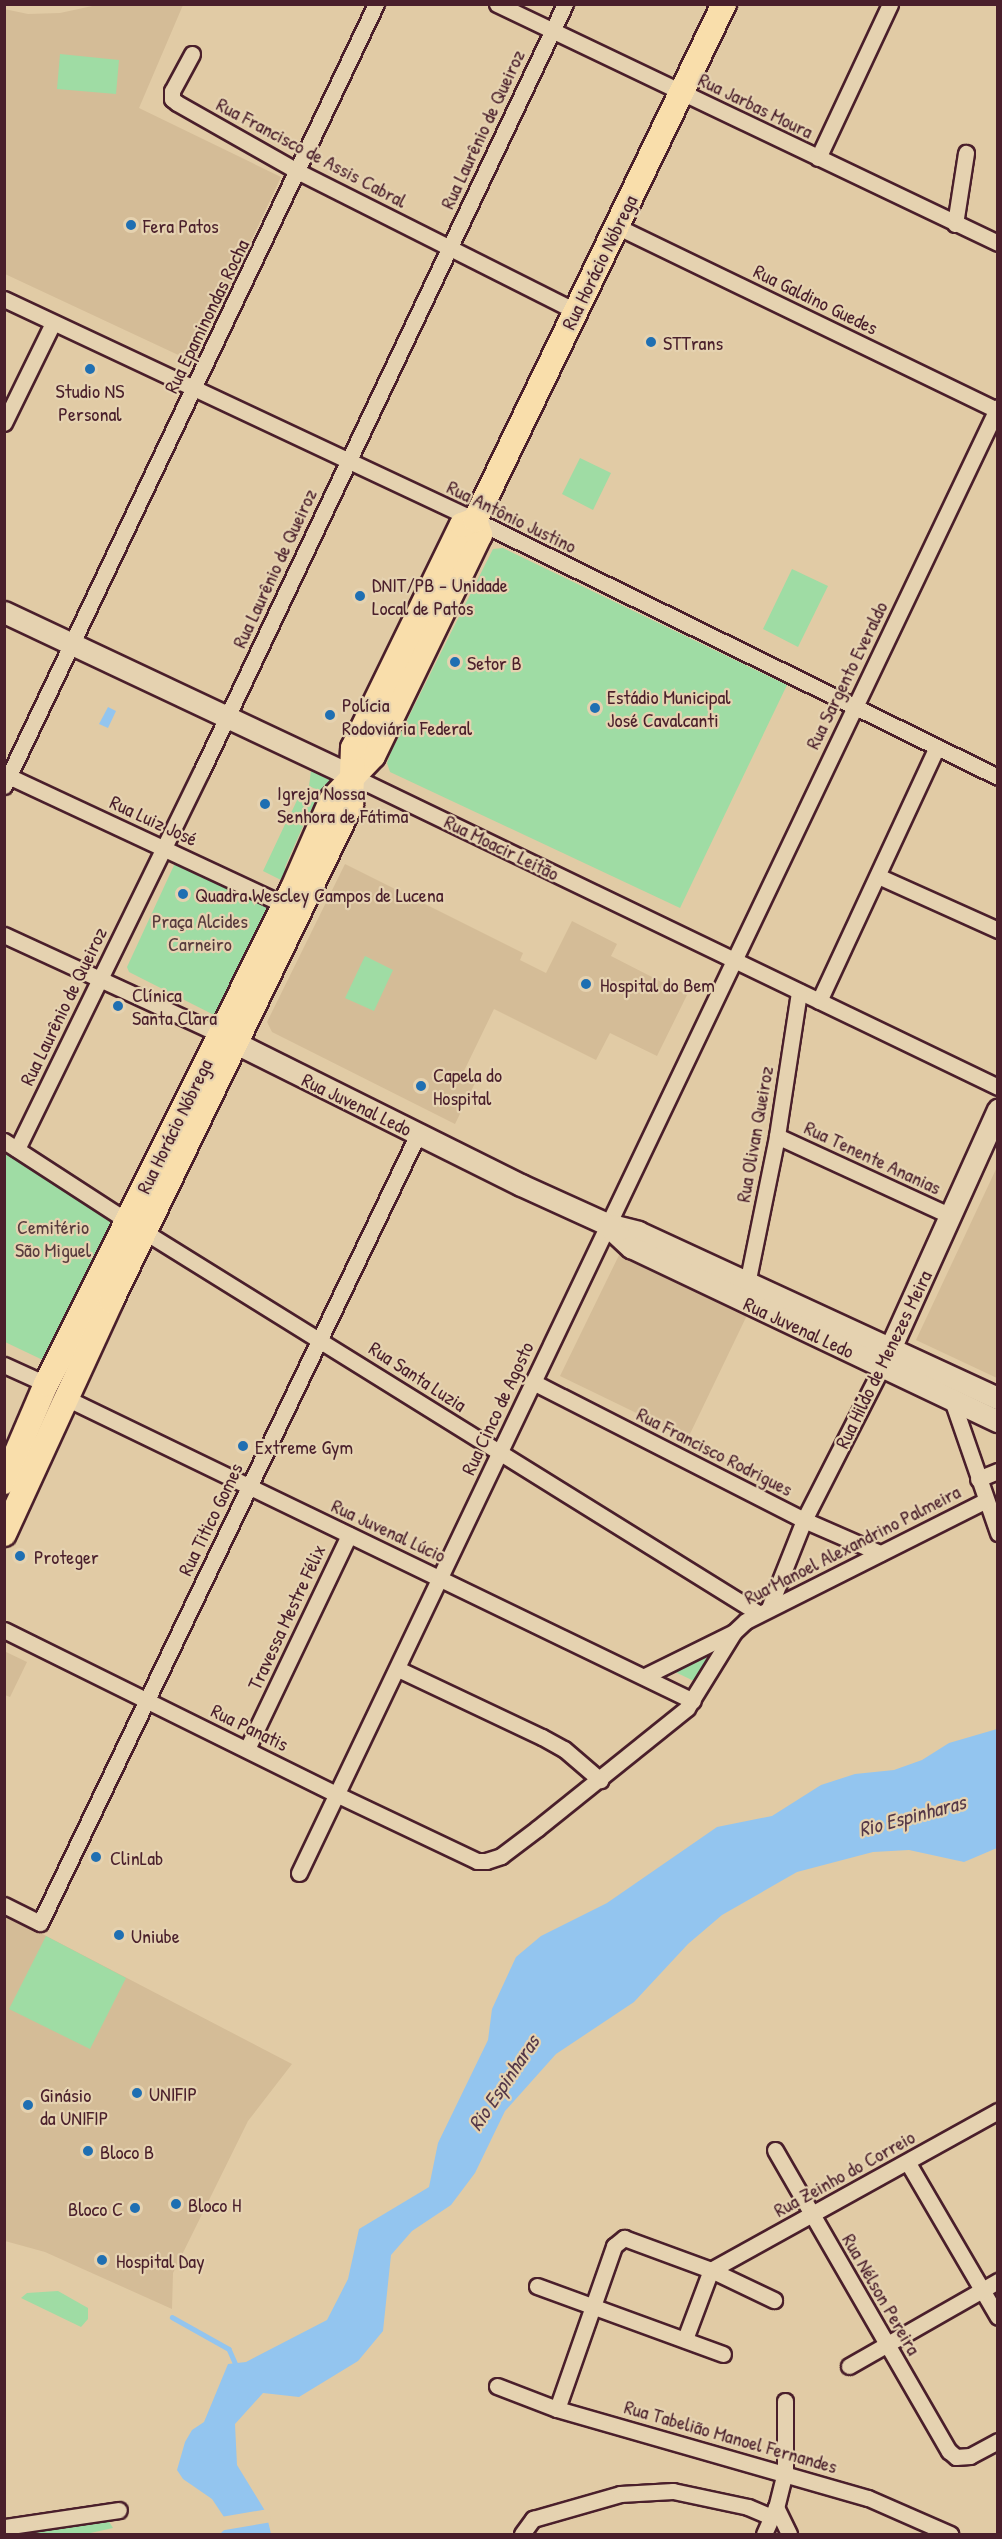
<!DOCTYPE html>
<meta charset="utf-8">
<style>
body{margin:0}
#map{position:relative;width:1002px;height:2539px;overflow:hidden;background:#e1cba5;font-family:"Patrick Hand",sans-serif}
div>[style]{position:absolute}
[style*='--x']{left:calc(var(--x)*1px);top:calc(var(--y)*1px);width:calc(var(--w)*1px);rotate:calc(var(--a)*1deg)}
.built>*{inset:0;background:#d4bc97}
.green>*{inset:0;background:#9fdca4}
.water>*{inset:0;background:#93c5ef}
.pier>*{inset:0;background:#e1cba5}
.stream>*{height:4.5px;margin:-2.25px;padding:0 2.25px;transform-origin:2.25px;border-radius:2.25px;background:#93c5ef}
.roads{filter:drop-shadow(2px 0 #4a1f2b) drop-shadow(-2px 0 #4a1f2b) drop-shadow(0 2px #4a1f2b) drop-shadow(0 -2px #4a1f2b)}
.street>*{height:15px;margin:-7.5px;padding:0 7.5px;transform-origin:7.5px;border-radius:7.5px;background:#e5d2b0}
.secondary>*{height:21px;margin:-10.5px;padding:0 10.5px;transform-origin:10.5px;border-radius:10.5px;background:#e5d2b0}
.primary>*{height:24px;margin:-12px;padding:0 12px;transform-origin:12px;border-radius:12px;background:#f9deab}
.dots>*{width:16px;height:16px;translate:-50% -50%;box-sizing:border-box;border:3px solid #e5d2b0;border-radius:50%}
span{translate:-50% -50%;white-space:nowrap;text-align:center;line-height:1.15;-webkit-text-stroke:4.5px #e5d2b0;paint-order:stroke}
.street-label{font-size:20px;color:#4a1f2b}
.poi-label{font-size:20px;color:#4a1f2b}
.left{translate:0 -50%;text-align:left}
.right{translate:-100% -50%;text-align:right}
.park-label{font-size:20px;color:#573b3d}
.water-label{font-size:21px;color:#553848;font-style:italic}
.frame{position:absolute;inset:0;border:6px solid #4a1f2b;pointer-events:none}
</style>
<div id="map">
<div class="built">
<i style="clip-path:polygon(97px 5px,183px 5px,139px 108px,281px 177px,196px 358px,189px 360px,5px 274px,4px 9px,28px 14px,60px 13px)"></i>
<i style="clip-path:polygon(345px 864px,523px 953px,520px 960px,546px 973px,572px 921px,617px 944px,611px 956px,687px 995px,657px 1056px,610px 1033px,596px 1060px,494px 1009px,463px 1073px,476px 1081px,455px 1124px,272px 1032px,267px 1022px)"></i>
<i style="clip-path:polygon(997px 1167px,997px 1378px,916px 1340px)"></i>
<i style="clip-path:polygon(623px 1247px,750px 1309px,688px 1438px,560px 1376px)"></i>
<i style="clip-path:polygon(4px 1651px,27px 1662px,10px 1697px,5px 1695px)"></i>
<i style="clip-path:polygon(4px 1914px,292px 2064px,248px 2121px,173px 2273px,172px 2309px,45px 2252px,5px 2241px)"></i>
</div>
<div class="green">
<i style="clip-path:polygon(60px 54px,119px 60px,116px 94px,57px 89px)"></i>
<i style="clip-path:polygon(580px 458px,611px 473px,593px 510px,562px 494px)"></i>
<i style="clip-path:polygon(503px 548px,787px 685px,680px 908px,390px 772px,387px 763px,391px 752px,493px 549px)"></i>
<i style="clip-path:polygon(792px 569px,828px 586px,798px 647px,763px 629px)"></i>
<i style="clip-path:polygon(311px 771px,330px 780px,320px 791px,309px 786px)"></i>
<i style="clip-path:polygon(307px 790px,318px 796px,306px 820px,291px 813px,300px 794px,304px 796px)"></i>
<i style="clip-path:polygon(288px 818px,303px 826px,285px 867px,287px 874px,283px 881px,263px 871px)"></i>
<i style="clip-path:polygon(176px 861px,273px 909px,216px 1016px,129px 972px,127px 967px)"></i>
<i style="clip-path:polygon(365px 956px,393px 970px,374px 1011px,345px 998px)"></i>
<i style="clip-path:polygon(5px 1148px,117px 1220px,47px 1362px,5px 1342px)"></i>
<i style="clip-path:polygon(724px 1644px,696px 1682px,671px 1670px)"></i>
<i style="clip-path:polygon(46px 1936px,126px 1978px,90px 2049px,9px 2009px)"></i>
<i style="clip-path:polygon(58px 2291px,88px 2308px,88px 2319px,81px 2327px,21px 2298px,27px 2293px)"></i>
<i style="clip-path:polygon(99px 2520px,108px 2520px,113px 2528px,86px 2534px,5px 2534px)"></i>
</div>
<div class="water">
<i style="clip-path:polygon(108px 707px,116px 711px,108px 728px,99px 724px)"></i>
<i style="clip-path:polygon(997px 1729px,997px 1848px,964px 1862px,909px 1850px,873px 1852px,797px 1872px,722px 1915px,688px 1944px,634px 2002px,556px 2054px,505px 2111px,475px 2173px,451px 2205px,412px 2231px,391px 2255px,383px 2331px,358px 2361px,299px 2397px,263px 2393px,235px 2424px,237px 2465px,267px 2514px,226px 2520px,212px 2499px,183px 2479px,177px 2470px,185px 2442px,192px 2430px,204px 2422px,228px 2364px,246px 2362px,327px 2320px,348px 2279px,359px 2229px,429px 2187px,438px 2143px,488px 2040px,492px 2009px,516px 1957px,541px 1936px,607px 1903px,717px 1827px,772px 1816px,821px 1785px,855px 1774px,894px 1770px,922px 1760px,949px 1743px)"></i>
<i style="clip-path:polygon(268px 2521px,271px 2534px,220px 2534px,227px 2527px)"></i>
</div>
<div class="pier">
<i style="clip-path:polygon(268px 2509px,272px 2522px,219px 2531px,225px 2523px,221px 2517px)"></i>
</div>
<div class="stream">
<i style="--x:172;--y:2317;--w:65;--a:29.3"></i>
<i style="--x:229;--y:2349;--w:22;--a:66"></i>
</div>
<div class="roads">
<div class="street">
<i style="--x:497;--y:4;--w:555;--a:25.5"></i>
<i style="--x:192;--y:54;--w:42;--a:118.4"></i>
<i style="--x:172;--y:91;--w:8;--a:90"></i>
<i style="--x:172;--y:99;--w:6;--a:39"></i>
<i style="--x:177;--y:103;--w:140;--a:29.5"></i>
<i style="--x:299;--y:172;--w:309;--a:26.7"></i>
<i style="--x:818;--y:158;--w:170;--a:-64.9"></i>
<i style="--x:955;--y:224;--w:72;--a:-81.2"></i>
<i style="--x:616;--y:226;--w:424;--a:25.8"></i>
<i style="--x:4;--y:299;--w:520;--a:25.14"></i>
<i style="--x:475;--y:520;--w:583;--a:26.17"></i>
<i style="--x:4;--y:423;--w:111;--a:-63.9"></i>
<i style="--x:4;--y:774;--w:310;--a:25"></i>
<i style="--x:352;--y:776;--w:717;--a:25.71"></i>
<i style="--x:4;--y:786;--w:866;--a:-64.56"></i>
<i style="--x:878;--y:876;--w:132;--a:24.2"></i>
<i style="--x:4;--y:935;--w:237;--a:24.7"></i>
<i style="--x:819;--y:1001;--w:280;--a:-65.1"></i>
<i style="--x:777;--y:1136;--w:192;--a:24.7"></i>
<i style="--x:4;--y:1141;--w:147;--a:33"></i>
<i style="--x:17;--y:1149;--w:420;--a:-64"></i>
<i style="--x:201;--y:772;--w:850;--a:-64.64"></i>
<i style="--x:145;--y:1232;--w:722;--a:31.86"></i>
<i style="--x:747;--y:1284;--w:151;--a:-78.5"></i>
<i style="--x:777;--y:1136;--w:146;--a:-81.3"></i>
<i style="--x:4;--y:1365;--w:46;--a:24.3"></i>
<i style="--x:533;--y:1382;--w:304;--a:27"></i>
<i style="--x:804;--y:1520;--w:83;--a:23.5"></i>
<i style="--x:66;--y:1398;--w:696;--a:25.79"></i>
<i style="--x:952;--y:1400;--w:141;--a:70.9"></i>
<i style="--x:978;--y:1479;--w:22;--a:-22"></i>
<i style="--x:769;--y:1608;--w:95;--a:-68.3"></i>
<i style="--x:804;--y:1520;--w:174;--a:-63"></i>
<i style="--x:4;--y:1630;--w:373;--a:26.3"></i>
<i style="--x:338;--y:1795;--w:154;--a:25.4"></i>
<i style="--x:477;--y:1861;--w:9;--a:0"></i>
<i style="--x:486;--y:1861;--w:16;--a:-18"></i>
<i style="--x:501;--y:1856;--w:46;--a:-37.1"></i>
<i style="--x:538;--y:1828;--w:191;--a:-38.8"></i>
<i style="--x:687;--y:1708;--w:89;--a:-58.3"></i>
<i style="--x:734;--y:1632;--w:16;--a:-43"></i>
<i style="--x:746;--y:1621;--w:267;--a:-26.7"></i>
<i style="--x:398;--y:1669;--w:159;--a:25.3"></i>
<i style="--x:542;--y:1737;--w:25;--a:29"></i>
<i style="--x:564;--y:1749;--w:48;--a:40.7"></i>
<i style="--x:645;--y:1676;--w:99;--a:-26.3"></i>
<i style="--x:247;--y:1749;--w:237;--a:-64.5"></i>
<i style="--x:299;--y:1873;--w:1624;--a:-64.51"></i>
<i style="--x:4;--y:1905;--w:40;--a:26.6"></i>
<i style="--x:40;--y:1923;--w:875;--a:-64.4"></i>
<i style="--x:775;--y:2150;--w:348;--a:60"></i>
<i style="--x:949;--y:2451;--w:9;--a:41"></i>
<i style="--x:956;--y:2457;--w:14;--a:-4"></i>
<i style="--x:970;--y:2456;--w:32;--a:-28"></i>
<i style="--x:908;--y:2163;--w:178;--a:59.7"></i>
<i style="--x:537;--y:2286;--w:198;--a:20.1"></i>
<i style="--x:685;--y:2339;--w:74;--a:-69.4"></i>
<i style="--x:711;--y:2270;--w:328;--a:-29"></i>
<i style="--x:849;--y:2366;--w:172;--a:-29.7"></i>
<i style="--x:497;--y:2386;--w:64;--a:21"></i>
<i style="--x:557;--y:2409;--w:323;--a:16"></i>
<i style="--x:868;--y:2498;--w:90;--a:23.7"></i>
<i style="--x:785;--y:2401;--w:71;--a:90"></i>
<i style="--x:785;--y:2472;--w:36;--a:104"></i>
<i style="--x:776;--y:2507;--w:30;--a:64"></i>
<i style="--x:557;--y:2409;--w:173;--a:-70.7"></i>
<i style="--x:614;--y:2246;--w:13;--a:-39"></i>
<i style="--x:624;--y:2238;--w:93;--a:20.2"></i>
<i style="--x:711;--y:2270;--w:70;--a:25.5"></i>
<i style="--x:4;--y:2527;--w:116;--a:-8.4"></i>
<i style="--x:522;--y:2534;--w:19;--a:-54"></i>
<i style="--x:533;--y:2519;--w:91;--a:-16"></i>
<i style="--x:620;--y:2494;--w:53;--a:-3.2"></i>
<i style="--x:673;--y:2491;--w:77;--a:12"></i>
<i style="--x:748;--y:2507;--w:25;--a:23"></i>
<i style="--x:764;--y:2534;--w:30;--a:-66"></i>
</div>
<div class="secondary">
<i style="--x:4;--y:612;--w:385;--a:25.2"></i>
<i style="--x:238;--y:1044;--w:316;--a:26.5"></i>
<i style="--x:521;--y:1185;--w:94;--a:24.4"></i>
<i style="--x:607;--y:1224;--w:32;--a:14"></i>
<i style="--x:638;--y:1232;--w:396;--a:24.8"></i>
<i style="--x:607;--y:1225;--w:33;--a:43"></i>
<i style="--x:631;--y:1247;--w:406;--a:25.4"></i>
<i style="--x:884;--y:1362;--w:277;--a:-65.7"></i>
</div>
<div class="primary">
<i style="--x:4;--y:1482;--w:107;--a:-66.8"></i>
<i style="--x:46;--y:1384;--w:552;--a:-63.53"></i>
<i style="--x:292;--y:890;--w:99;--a:-66.3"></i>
<i style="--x:332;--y:799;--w:59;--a:-46.4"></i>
<i style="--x:373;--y:756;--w:246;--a:-64.2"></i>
<i style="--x:480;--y:535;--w:16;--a:-108"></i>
<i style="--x:4;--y:1534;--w:256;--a:-65.3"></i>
<i style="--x:111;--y:1301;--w:552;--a:-64.22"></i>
<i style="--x:351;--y:804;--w:56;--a:-88"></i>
<i style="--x:353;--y:748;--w:248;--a:-64"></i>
<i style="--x:462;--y:525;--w:14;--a:-21"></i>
<i style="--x:475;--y:520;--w:573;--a:-64.24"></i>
</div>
</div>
<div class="dots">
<i style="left:131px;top:225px;background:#1f6fb2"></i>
<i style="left:651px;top:342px;background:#1f6fb2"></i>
<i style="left:90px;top:369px;background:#1f6fb2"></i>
<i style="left:360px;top:596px;background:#1f6fb2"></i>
<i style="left:455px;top:662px;background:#1f6fb2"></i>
<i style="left:595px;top:708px;background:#1f6fb2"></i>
<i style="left:330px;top:715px;background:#1f6fb2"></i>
<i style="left:265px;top:804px;background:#1f6fb2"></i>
<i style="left:183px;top:894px;background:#1f6fb2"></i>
<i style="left:586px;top:984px;background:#1f6fb2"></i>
<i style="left:118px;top:1006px;background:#1f6fb2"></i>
<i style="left:421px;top:1086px;background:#1f6fb2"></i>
<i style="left:243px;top:1446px;background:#1f6fb2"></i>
<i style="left:20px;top:1556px;background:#1f6fb2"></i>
<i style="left:96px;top:1857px;background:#1f6fb2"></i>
<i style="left:119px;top:1935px;background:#1f6fb2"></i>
<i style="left:137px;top:2093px;background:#1f6fb2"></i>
<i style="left:28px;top:2105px;background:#1f6fb2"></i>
<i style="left:88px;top:2151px;background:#1f6fb2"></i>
<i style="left:176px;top:2204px;background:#1f6fb2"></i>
<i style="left:135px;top:2208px;background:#1f6fb2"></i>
<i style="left:102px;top:2260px;background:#1f6fb2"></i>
</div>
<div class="street-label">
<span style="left:756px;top:105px;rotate:26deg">Rua Jarbas Moura</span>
<span style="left:482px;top:129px;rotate:-65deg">Rua Laurênio de Queiroz</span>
<span style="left:312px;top:152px;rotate:28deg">Rua Francisco de Assis Cabral</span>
<span style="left:599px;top:262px;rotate:-64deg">Rua Horácio Nóbrega</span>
<span style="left:816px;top:299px;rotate:26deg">Rua Galdino Guedes</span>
<span style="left:206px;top:316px;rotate:-64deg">Rua Epaminondas Rocha</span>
<span style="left:512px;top:516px;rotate:26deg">Rua Antônio Justino</span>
<span style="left:274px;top:568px;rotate:-65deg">Rua Laurênio de Queiroz</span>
<span style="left:846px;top:675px;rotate:-64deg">Rua Sargento Everaldo</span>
<span style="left:154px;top:820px;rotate:25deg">Rua Luiz José</span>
<span style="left:502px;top:847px;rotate:26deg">Rua Moacir Leitão</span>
<span style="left:63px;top:1006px;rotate:-64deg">Rua Laurênio de Queiroz</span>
<span style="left:357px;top:1104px;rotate:26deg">Rua Juvenal Ledo</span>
<span style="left:174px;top:1126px;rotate:-64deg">Rua Horácio Nóbrega</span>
<span style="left:754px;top:1134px;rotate:-80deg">Rua Olivan Queiroz</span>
<span style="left:873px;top:1157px;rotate:25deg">Rua Tenente Ananias</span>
<span style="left:799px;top:1327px;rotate:25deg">Rua Juvenal Ledo</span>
<span style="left:883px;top:1359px;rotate:-64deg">Rua Hildo de Menezes Meira</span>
<span style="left:418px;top:1376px;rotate:33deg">Rua Santa Luzia</span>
<span style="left:497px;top:1408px;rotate:-65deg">Rua Cinco de Agosto</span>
<span style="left:715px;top:1451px;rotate:27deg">Rua Francisco Rodrigues</span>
<span style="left:210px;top:1519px;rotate:-64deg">Rua Titico Gomes</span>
<span style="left:389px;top:1530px;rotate:25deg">Rua Juvenal Lúcio</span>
<span style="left:852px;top:1544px;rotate:-27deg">Rua Manoel Alexandrino Palmeira</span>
<span style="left:286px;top:1617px;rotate:-65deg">Travessa Mestre Félix</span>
<span style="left:250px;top:1727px;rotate:26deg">Rua Panatis</span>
<span style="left:844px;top:2173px;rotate:-29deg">Rua Zeinho do Correio</span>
<span style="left:882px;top:2294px;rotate:60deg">Rua Nélson Pereira</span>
<span style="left:731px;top:2436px;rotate:16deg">Rua Tabelião Manoel Fernandes</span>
</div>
<div class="poi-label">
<span class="left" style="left:143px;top:225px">Fera Patos</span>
<span class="left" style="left:663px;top:342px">STTrans</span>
<span style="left:90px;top:402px">Studio NS<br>Personal</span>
<span class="left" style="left:372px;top:596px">DNIT/PB - Unidade<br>Local de Patos</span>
<span class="left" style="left:467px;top:662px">Setor B</span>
<span class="left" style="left:607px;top:708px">Estádio Municipal<br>José Cavalcanti</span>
<span class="left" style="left:342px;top:716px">Polícia<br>Rodoviária Federal</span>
<span class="left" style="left:277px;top:804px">Igreja Nossa<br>Senhora de Fátima</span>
<span class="left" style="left:195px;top:894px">Quadra Wescley Campos de Lucena</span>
<span class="left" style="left:600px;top:984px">Hospital do Bem</span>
<span class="left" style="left:132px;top:1006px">Clínica<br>Santa Clara</span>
<span class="left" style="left:433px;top:1086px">Capela do<br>Hospital</span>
<span class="left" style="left:255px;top:1446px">Extreme Gym</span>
<span class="left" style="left:34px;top:1556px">Proteger</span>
<span class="left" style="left:110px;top:1857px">ClinLab</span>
<span class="left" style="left:131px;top:1935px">Uniube</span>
<span class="left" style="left:149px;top:2093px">UNIFIP</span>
<span class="left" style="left:40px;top:2106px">Ginásio<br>da UNIFIP</span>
<span class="left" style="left:100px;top:2151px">Bloco B</span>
<span class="left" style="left:188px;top:2204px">Bloco H</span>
<span class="right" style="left:123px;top:2208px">Bloco C</span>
<span class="left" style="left:116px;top:2260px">Hospital Day</span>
</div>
<div class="park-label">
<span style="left:200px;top:932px">Praça Alcides<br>Carneiro</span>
<span style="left:53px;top:1238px">Cemitério<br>São Miguel</span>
</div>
<div class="water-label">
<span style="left:912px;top:1816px;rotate:-15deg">Rio Espinharas</span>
<span style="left:504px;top:2083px;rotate:-56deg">Rio Espinharas</span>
</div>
<div class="frame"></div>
</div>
